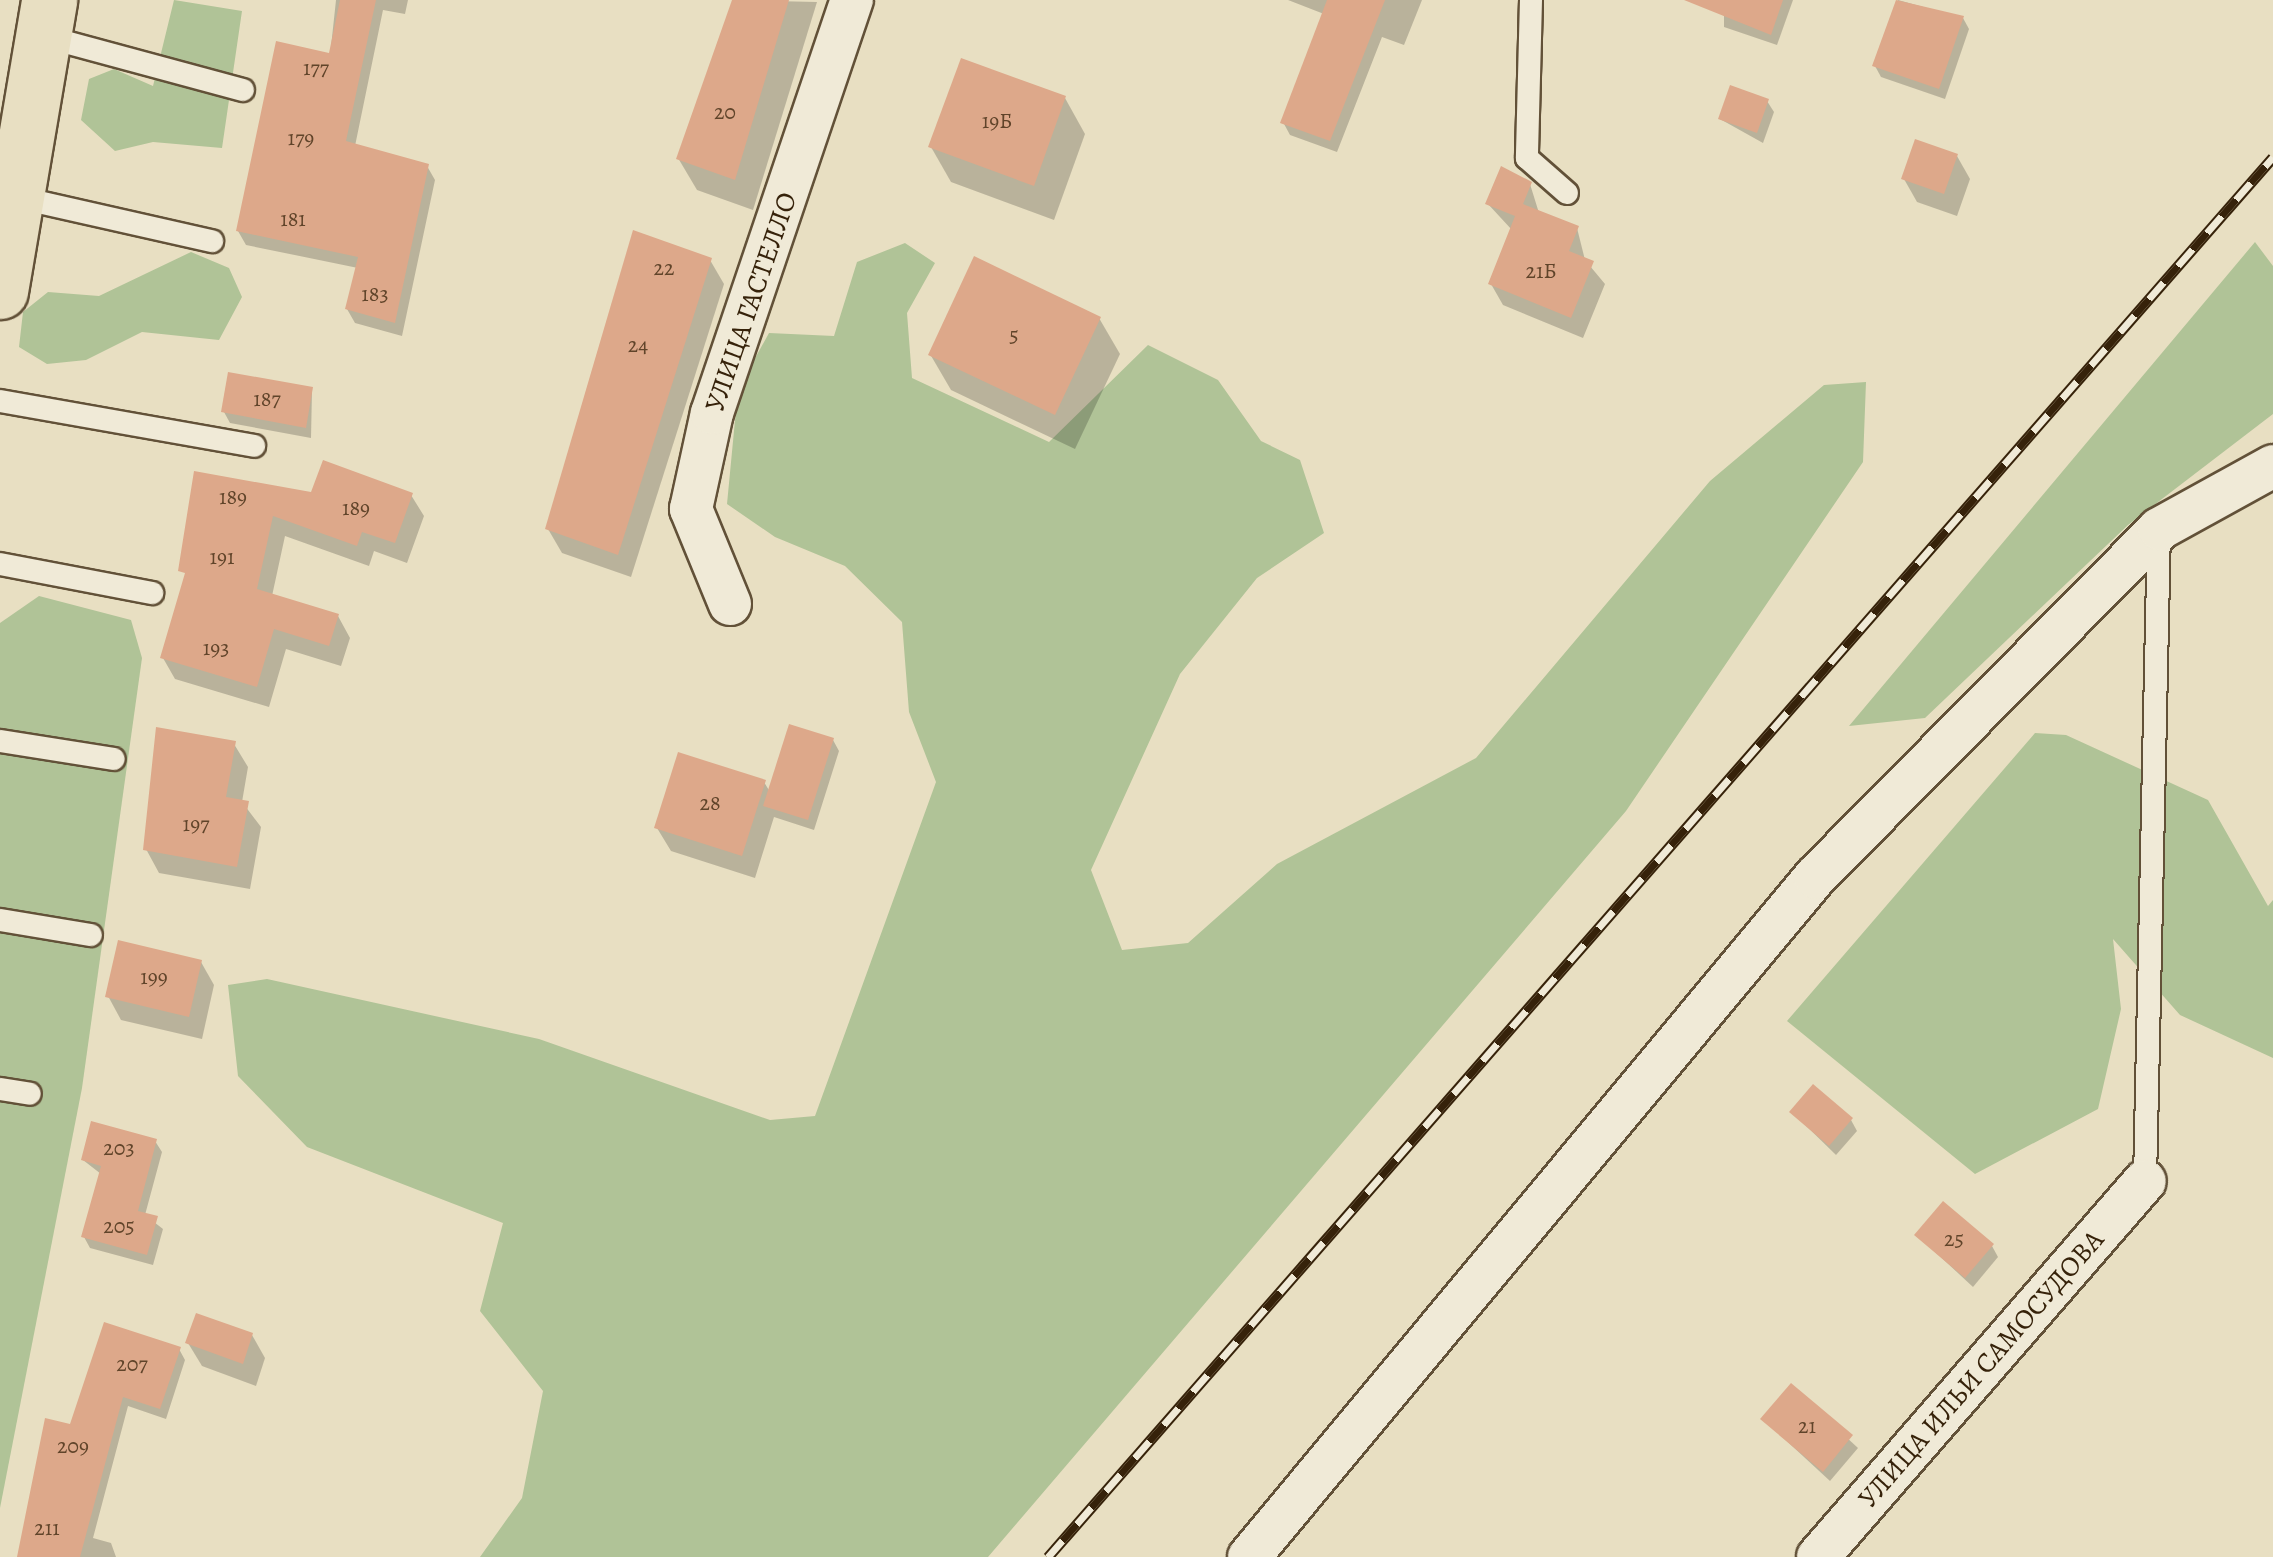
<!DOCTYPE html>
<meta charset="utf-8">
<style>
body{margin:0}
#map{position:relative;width:2273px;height:1557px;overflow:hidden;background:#e8dfc2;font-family:Alegreya,serif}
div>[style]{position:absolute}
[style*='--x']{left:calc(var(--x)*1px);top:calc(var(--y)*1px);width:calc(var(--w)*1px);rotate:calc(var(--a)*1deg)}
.green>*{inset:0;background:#b0c397}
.shadow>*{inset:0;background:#0003}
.building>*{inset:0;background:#dda88a}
.roads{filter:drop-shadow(2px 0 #625138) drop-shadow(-2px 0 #625138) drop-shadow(0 2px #625138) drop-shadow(0 -2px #625138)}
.lane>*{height:22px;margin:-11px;padding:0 11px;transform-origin:11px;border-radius:11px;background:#f0ead7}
.street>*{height:42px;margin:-21px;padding:0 21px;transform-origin:21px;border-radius:21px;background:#f0ead7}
.primary>*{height:55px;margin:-27.5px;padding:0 27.5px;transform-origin:27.5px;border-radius:27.5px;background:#e8dfc2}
.rail>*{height:11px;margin-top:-5.5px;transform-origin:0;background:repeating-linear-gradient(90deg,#f0ead7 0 22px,#36220a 0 44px);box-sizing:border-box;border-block:2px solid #36220a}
span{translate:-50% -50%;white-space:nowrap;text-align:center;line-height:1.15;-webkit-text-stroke:9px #f0ead7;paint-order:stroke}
.number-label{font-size:22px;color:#60442a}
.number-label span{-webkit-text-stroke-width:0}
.street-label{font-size:28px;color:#36220a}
</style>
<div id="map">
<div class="green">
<i style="clip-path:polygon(174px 0,242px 11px,222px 148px,153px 142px,115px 151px,81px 120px,89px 79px,114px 69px,153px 86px)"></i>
<i style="clip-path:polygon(2255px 242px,2273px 266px,2273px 414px,2128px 525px,1925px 718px,1849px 726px)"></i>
<i style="clip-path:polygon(905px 243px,935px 263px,907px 313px,912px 378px,1049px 442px,1148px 345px,1218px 380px,1261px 441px,1300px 460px,1324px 533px,1257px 578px,1180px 674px,1091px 870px,1122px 950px,1188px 943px,1277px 864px,1476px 758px,1710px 481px,1824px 385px,1866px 382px,1863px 462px,1626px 811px,988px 1557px,480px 1557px,522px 1498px,543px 1391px,480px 1311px,503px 1223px,307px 1147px,238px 1076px,228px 985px,267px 979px,539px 1039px,770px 1120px,815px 1116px,936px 782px,909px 712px,902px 622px,845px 566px,775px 537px,727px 504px,738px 389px,769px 333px,834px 336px,857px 262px)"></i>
<i style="clip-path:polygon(191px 252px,229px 268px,242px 297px,219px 340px,142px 332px,86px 360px,47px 364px,19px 347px,23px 312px,48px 292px,99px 296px)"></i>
<i style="clip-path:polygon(39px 596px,131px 620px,142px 658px,82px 1088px,0 1508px,0 623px)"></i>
<i style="clip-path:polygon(2035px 733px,2066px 735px,2208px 800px,2268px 906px,2273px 900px,2273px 1058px,2180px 1015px,2113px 939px,2121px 1009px,2098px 1109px,1975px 1174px,1787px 1021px)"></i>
</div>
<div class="shadow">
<i style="clip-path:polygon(336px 0,408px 0,405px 14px,383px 10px,355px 146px,427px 166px,435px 180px,402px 336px,355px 323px,347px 309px,358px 268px,246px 245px,238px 231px,330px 56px)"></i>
<i style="clip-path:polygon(733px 0,817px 2px,753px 210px,697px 190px,678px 158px)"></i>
<i style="clip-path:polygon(1288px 0,1422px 0,1404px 45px,1382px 37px,1337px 152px,1290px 135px,1283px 122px,1324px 14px)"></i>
<i style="clip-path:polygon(1724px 0,1793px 0,1777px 45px,1724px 27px)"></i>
<i style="clip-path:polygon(1898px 0,1963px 18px,1969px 29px,1945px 99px,1881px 77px,1875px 66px)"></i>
<i style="clip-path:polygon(1065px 98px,1085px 134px,1054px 220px,951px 182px,931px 147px)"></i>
<i style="clip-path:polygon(1767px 101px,1774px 112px,1763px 143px,1720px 119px)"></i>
<i style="clip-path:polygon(1957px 156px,1970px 179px,1957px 216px,1917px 202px,1904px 179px)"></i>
<i style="clip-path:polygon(1530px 184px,1539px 213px,1577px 228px,1585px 260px,1605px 284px,1583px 338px,1503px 305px,1491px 284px,1512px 230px,1488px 204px)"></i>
<i style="clip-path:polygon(710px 260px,724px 284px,631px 577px,562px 553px,548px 529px)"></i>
<i style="clip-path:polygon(1099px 318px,1120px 354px,1075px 449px,951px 390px,930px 354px)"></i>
<i style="clip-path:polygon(312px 390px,311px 438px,230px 423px,224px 412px)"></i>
<i style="clip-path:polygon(196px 474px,313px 495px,411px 495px,424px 516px,407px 563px,374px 551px,369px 566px,285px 536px,272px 596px,338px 616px,350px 638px,341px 666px,286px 649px,269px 707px,175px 679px,163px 658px,186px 580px)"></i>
<i style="clip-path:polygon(833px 740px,839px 751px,814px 830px,774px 817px,755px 878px,671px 851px,657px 828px,764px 782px,770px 792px)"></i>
<i style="clip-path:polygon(234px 744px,248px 767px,242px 802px,261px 827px,250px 889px,159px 873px,146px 849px)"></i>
<i style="clip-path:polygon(201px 962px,214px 985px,202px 1039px,121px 1020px,108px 996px)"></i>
<i style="clip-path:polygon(1792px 1112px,1851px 1120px,1857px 1131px,1836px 1155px)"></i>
<i style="clip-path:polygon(155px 1141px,162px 1152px,145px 1215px,163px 1229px,153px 1265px,90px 1248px,84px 1237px,101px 1174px,83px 1160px)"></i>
<i style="clip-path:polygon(1917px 1235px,1992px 1246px,1998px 1257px,1973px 1287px)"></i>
<i style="clip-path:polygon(252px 1335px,265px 1358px,256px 1386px,202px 1366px,188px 1343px)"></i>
<i style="clip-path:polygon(179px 1349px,185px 1360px,166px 1419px,128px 1406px,93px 1538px,111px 1543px,116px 1557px,20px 1557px,71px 1427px)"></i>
<i style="clip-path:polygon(1791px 1386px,1858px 1448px,1830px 1481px,1763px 1419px)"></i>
</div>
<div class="building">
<i style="clip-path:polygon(340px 0,376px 0,346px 141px,429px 164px,395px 323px,345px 309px,358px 257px,236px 231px,276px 41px,329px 53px)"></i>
<i style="clip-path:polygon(732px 0,789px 0,735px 180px,676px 159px)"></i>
<i style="clip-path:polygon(1327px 0,1385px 0,1330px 141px,1280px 123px)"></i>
<i style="clip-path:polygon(1684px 0,1783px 0,1771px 35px)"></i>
<i style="clip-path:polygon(1896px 0,1964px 16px,1939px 89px,1872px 66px)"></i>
<i style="clip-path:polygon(961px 58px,1066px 96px,1034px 186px,928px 147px)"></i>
<i style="clip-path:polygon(1730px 85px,1769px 99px,1757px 133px,1718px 119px)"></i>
<i style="clip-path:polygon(1915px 139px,1958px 154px,1944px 194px,1901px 179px)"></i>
<i style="clip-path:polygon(1501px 166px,1532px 182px,1523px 204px,1579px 226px,1569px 251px,1594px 261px,1571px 318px,1488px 284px,1515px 216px,1485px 204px)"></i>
<i style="clip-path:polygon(633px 230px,712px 258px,618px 555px,545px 529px)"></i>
<i style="clip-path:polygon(974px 256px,1101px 317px,1055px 415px,928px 355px)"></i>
<i style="clip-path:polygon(228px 372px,313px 387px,306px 428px,221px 412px)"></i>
<i style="clip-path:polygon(323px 460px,413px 493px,395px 543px,362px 532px,357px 546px,273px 516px,257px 589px,339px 614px,329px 646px,274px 629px,257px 687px,160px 658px,185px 573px,178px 571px,194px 471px,311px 492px)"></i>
<i style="clip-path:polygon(789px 724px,834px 738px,808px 820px,763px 806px)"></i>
<i style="clip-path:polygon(156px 727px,236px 741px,226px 797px,249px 801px,237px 867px,143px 850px)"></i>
<i style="clip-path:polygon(678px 752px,766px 780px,742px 856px,654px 828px)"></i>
<i style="clip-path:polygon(118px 940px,202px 960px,189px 1017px,105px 997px)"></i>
<i style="clip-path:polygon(1813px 1084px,1853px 1118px,1829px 1146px,1789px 1112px)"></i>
<i style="clip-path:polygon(91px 1121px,157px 1139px,138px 1211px,158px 1216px,147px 1255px,81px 1237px,101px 1166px,81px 1160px)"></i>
<i style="clip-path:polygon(1943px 1201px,1994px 1244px,1965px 1278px,1914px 1235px)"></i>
<i style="clip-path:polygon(196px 1313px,253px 1333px,243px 1364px,185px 1343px)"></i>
<i style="clip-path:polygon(104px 1322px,181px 1347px,160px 1409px,123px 1397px,80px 1557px,17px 1557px,45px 1418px,70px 1424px)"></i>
<i style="clip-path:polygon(1791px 1383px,1853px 1435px,1823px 1472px,1760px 1419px)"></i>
</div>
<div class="roads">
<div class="lane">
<i style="--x:1531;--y:0;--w:158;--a:91.5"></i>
<i style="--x:1527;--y:158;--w:53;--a:41.2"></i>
<i style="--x:43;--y:36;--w:207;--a:15.1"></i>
<i style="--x:16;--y:197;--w:201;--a:12.7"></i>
<i style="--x:0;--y:401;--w:258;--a:10"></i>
<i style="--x:0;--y:564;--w:155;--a:10.8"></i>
<i style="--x:0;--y:741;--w:115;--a:9"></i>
<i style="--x:0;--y:920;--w:92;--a:9.4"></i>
<i style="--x:0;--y:1089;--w:30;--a:9"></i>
<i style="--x:2145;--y:1181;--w:651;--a:-88.77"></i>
</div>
<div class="street">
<i style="--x:730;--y:604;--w:103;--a:-112.3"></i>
<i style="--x:691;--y:509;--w:98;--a:-77.7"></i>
<i style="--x:712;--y:413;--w:436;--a:-71.3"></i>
<i style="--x:1249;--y:1557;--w:885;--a:-50.23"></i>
<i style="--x:1815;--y:877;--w:489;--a:-45.3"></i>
<i style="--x:2159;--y:529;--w:130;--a:-28.9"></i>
<i style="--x:1818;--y:1557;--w:498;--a:-49"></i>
</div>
<div class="primary">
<i style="--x:0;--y:291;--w:295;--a:-80.4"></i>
</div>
</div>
<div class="rail">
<i style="--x:1048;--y:1557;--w:1860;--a:-48.81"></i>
</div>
<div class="number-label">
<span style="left:316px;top:69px">177</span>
<span style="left:725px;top:113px">20</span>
<span style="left:997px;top:122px">19Б</span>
<span style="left:301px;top:139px">179</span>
<span style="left:293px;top:220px">181</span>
<span style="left:664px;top:269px">22</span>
<span style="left:1541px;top:272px">21Б</span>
<span style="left:375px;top:295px">183</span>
<span style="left:1014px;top:336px">5</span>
<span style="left:638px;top:346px">24</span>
<span style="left:267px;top:400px">187</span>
<span style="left:233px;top:498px">189</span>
<span style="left:356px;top:509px">189</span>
<span style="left:222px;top:558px">191</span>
<span style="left:216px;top:649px">193</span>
<span style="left:710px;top:804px">28</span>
<span style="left:196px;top:825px">197</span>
<span style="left:154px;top:978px">199</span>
<span style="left:119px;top:1149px">203</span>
<span style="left:119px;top:1227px">205</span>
<span style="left:1954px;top:1240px">25</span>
<span style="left:132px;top:1365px">207</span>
<span style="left:1807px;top:1427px">21</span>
<span style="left:73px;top:1447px">209</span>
<span style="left:47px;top:1529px">211</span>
</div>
<div class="street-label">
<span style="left:751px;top:302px;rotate:-71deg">УЛИЦА ГАСТЕЛЛО</span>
<span style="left:1981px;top:1369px;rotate:-49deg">УЛИЦА ИЛЬИ САМОСУДОВА</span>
</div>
</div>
